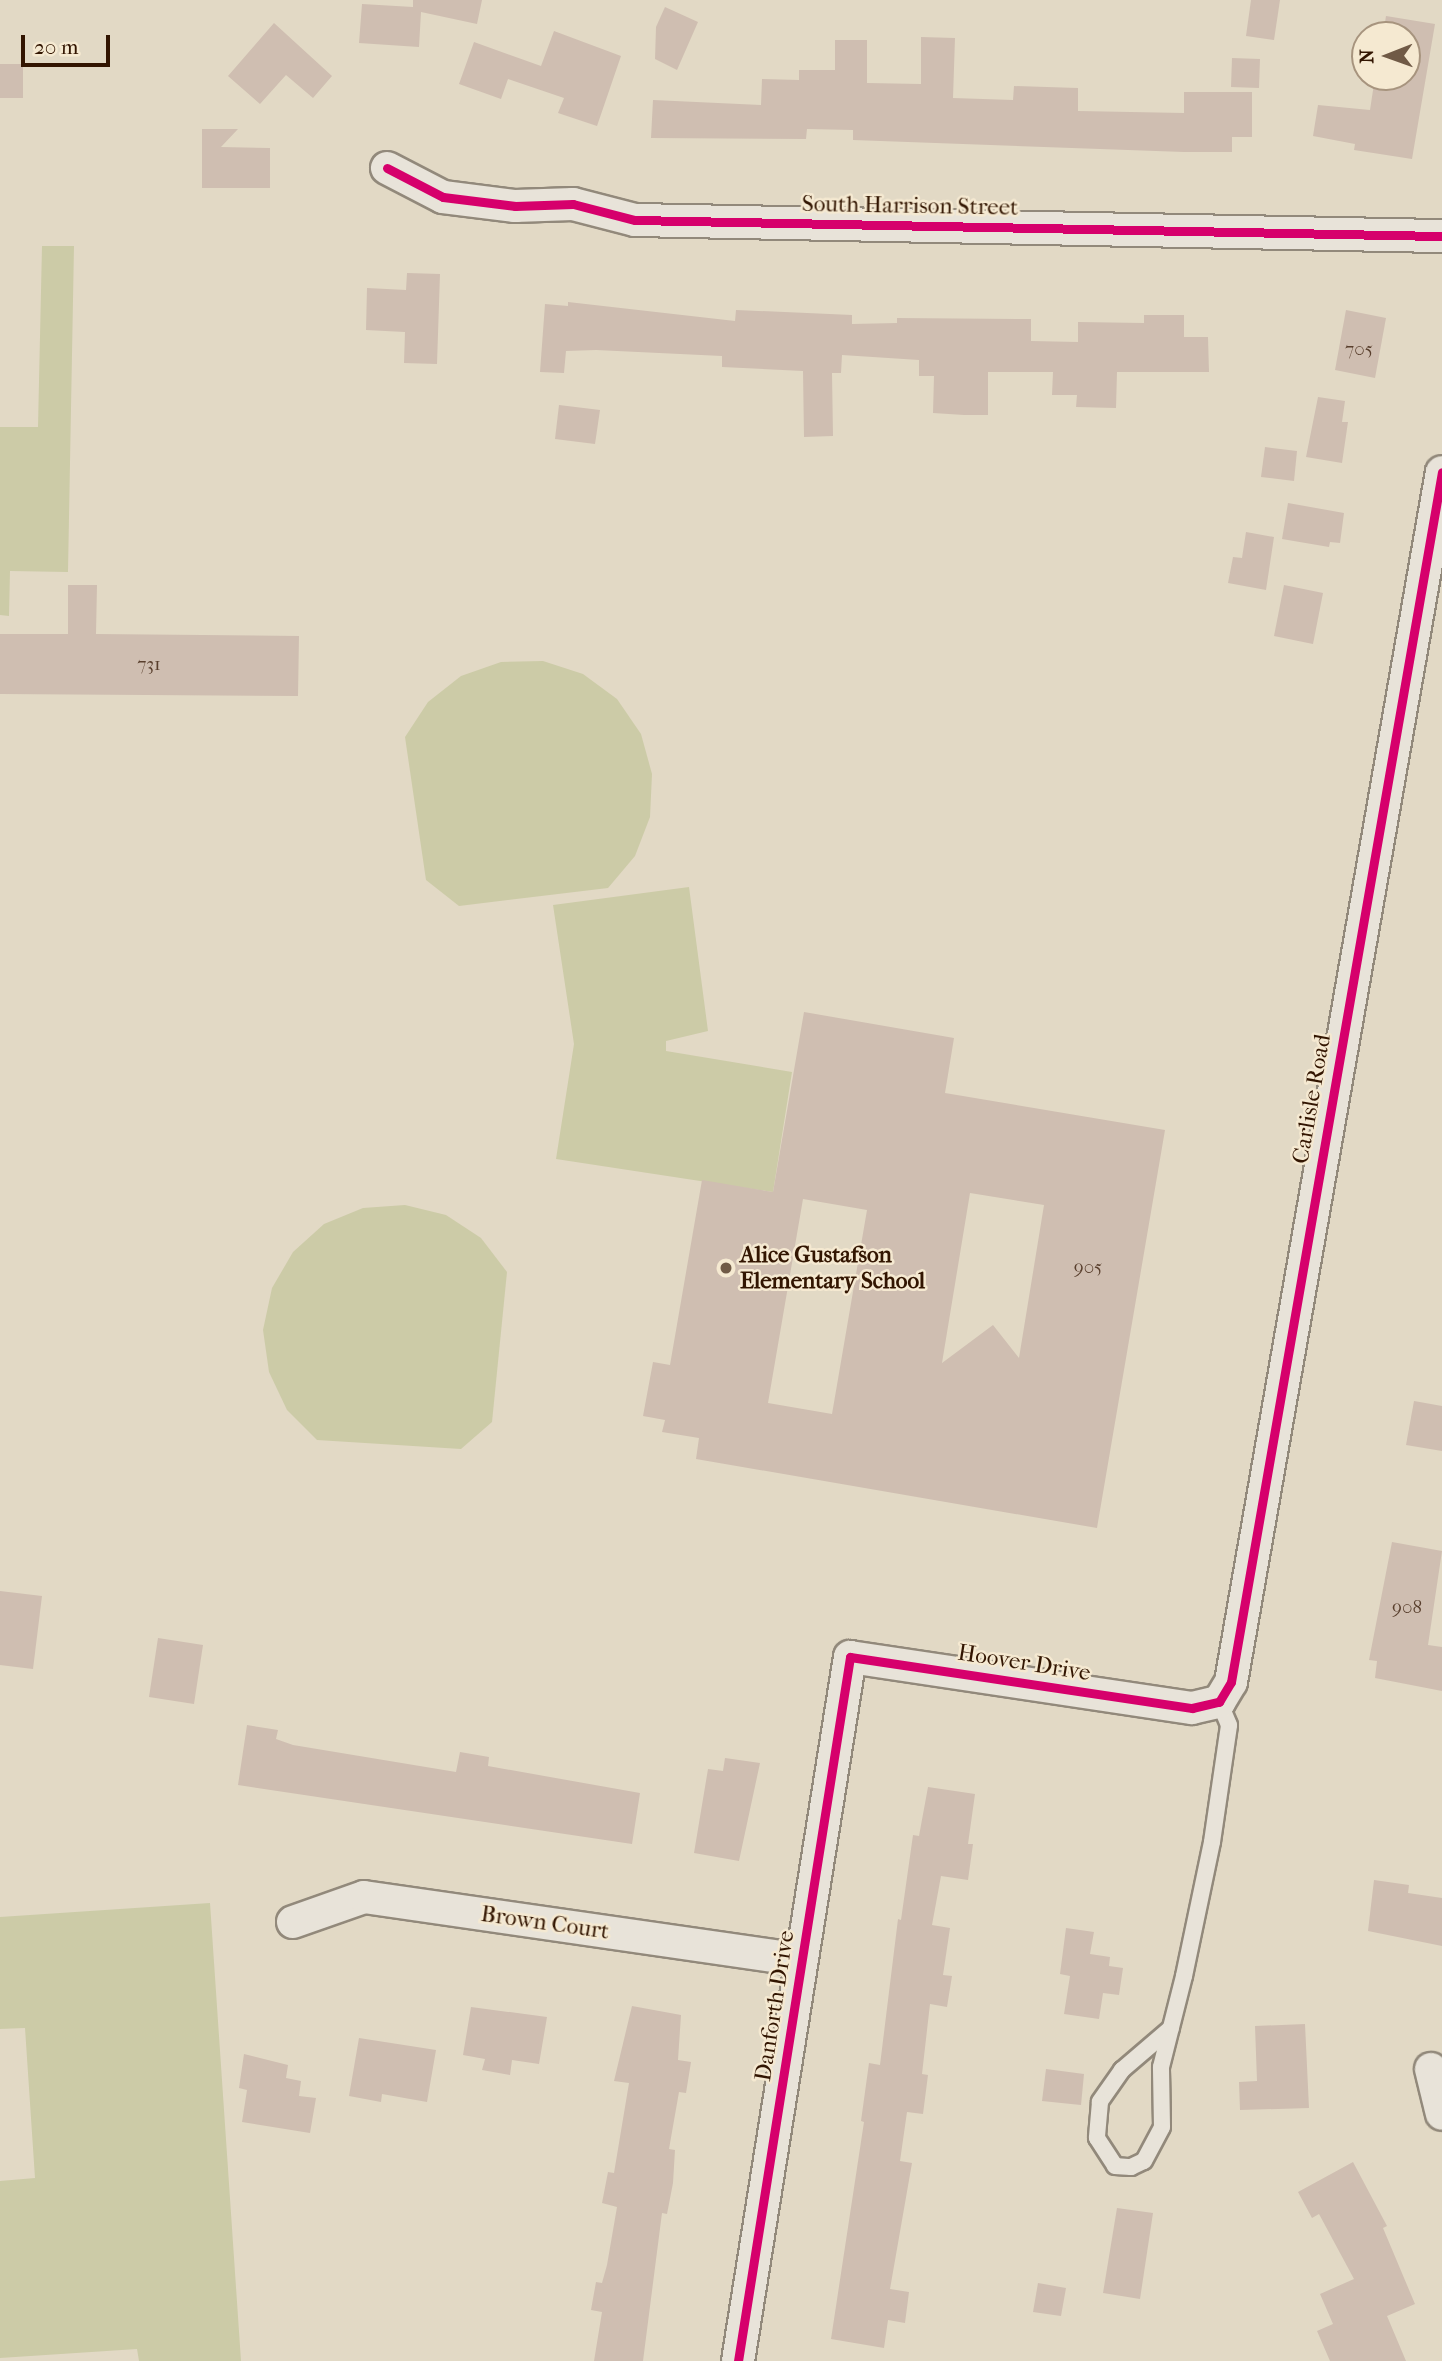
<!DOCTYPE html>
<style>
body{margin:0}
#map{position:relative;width:1442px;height:2361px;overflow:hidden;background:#e2d9c5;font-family:"IM FELL French Canon",serif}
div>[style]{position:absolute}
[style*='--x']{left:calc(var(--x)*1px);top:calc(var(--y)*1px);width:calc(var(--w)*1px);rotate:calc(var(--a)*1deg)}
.green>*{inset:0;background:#cccba7}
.building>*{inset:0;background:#cfbeb1}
.roads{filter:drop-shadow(2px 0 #92897b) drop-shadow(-2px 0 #92897b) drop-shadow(0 2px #92897b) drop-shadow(0 -2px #92897b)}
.service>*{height:16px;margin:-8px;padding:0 8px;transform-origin:8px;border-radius:8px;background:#e8e3d9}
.minor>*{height:32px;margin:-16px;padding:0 16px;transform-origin:16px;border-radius:16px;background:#e8e3d9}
.cycleway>*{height:9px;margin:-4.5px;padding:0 4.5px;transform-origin:4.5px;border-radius:4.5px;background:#d6006c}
.dots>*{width:19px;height:19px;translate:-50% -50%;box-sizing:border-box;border:4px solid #f5e9d1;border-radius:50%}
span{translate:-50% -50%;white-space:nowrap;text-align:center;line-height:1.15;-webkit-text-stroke:5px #f5e9d1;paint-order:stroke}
.number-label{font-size:19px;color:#593f2d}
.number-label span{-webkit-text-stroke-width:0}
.street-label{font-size:23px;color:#321501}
.poi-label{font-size:23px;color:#321501;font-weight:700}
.left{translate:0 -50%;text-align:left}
.north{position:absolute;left:1351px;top:21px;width:70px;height:70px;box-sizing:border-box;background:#f5e9d1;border:2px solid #a7947e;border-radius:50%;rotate:269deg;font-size:19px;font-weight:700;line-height:28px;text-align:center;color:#321501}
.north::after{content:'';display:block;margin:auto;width:24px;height:32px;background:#705a46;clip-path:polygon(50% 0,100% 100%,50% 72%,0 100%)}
.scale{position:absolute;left:21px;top:35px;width:89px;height:32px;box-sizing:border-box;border:4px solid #321501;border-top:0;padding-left:9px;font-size:21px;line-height:24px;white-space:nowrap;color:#321501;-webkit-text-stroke:5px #f5e9d1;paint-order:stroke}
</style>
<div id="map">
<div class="green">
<i style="clip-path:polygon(42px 246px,74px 246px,68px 572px,10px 571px,9px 616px,0 615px,0 427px,38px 427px)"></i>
<i style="clip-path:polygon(543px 661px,583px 674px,617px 699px,641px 734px,652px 774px,650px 817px,635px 856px,608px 888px,459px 906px,426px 880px,405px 737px,428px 702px,461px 676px,501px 662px)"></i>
<i style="clip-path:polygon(689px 887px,708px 1031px,666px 1041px,666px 1051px,792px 1072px,773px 1192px,556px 1159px,574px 1044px,553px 905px)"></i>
<i style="clip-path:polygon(405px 1205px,446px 1215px,481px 1238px,507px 1272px,492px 1422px,461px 1449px,317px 1440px,287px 1410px,269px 1372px,263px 1330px,272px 1288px,293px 1252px,324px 1224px,363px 1208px)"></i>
<i style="clip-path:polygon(210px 1903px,241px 2361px,139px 2361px,137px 2349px,0 2358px,0 2181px,35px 2178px,25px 2028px,0 2029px,0 1917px)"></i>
</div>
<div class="building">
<i style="clip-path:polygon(413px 0,482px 0,477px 24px,421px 12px,419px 47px,359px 43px,362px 4px,413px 7px)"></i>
<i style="clip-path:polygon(1251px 0,1280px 0,1274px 40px,1246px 36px)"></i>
<i style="clip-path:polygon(665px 7px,698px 22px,677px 70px,655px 59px,656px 27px)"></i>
<i style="clip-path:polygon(1386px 16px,1435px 24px,1412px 159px,1354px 150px,1355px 144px,1313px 136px,1318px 105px,1370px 110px,1375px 77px,1407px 77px,1407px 35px,1383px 35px)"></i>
<i style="clip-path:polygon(274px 23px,332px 76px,313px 98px,286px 75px,260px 104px,228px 76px)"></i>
<i style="clip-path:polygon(554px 31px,621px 56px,597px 126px,558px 113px,564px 98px,508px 79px,501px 99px,459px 84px,474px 42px,541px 66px)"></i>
<i style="clip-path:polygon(921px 37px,955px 38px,953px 98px,1013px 100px,1014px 86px,1078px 88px,1078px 111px,1184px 113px,1184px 92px,1252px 92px,1252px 137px,1232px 137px,1232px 152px,1184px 152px,853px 140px,853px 130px,807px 129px,806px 139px,651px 138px,653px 100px,761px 105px,762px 79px,799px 80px,799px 70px,835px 70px,835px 40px,867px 40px,867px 83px,921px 84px)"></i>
<i style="clip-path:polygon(1232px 58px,1260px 59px,1259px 88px,1231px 87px)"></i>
<i style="clip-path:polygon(0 64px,23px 64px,23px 98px,0 98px)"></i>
<i style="clip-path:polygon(202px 129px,238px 129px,221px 147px,270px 148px,270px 188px,202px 188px)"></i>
<i style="clip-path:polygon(407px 273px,440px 274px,437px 364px,404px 363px,405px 332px,366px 330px,367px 288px,406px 290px)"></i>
<i style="clip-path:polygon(568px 302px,735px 321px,736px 310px,852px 315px,852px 324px,897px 323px,897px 318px,1031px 319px,1031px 341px,1078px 342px,1078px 322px,1144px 323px,1144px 315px,1184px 315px,1184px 337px,1208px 337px,1209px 372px,1117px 372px,1116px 408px,1076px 407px,1077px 395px,1052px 395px,1053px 372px,988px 372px,988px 415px,964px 415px,933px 413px,934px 376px,919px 376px,919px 360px,842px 355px,841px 373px,832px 373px,833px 436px,804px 437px,803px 371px,722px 367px,722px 356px,596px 350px,566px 351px,564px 373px,540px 372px,545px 304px,568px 306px)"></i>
<i style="clip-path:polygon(1346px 310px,1386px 318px,1375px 378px,1335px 370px)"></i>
<i style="clip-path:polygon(1318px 397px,1345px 401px,1342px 422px,1348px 422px,1342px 463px,1306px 457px)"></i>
<i style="clip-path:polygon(559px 405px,600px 410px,595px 444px,555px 439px)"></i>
<i style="clip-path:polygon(1265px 447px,1297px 451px,1294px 481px,1261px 477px)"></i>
<i style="clip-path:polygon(1288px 503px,1344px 513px,1340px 543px,1330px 542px,1329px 547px,1282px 539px)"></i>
<i style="clip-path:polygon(1246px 532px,1274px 537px,1266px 590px,1228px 583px,1233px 557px,1242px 558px)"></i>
<i style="clip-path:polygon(68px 585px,97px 585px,96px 634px,299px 636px,298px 696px,0 694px,0 634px,68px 634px)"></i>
<i style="clip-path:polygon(1284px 585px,1323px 593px,1313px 644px,1274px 636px)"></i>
<i style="clip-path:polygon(evenodd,804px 1012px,954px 1038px,945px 1093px,1165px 1130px,1097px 1528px,696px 1459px,699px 1438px,662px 1432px,665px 1420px,643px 1416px,653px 1362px,670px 1365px,702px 1180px,773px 1192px,804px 1012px,970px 1193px,1044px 1205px,1019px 1358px,993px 1325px,942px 1363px,970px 1193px,804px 1012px,803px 1199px,867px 1210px,832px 1414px,768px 1403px,803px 1199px)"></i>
<i style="clip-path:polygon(1414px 1401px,1442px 1406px,1442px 1451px,1406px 1445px)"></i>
<i style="clip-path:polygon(1392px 1542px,1442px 1551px,1428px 1645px,1442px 1647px,1442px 1691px,1375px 1678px,1377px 1661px,1369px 1660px)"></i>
<i style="clip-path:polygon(0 1591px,42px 1596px,33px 1669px,0 1665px)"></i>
<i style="clip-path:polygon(158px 1638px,203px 1645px,194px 1704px,149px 1697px)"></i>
<i style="clip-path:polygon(247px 1725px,278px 1730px,276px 1739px,293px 1745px,456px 1772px,460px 1752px,489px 1757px,488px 1766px,640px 1793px,632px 1844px,238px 1785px)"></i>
<i style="clip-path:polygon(725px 1758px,760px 1763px,739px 1861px,694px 1853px,708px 1769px,723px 1771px)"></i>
<i style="clip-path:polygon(928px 1787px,975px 1794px,968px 1844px,973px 1844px,968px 1880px,941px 1876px,932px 1925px,950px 1928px,943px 1975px,952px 1976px,947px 2007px,930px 2004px,922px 2074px,928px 2075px,923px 2114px,907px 2112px,900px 2161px,912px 2163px,890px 2289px,909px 2292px,905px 2323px,888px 2320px,884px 2348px,831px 2339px,864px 2122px,861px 2121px,869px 2063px,880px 2065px,898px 1919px,901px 1920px,913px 1835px,919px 1836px)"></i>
<i style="clip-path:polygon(1374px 1880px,1409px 1885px,1408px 1893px,1442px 1898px,1442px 1946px,1368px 1931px)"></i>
<i style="clip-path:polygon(1066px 1928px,1094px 1932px,1090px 1954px,1110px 1957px,1109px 1966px,1123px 1968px,1119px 1995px,1103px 1993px,1099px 2019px,1064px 2014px,1070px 1976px,1060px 1974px)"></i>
<i style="clip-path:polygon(632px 2006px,681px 2015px,678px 2060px,691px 2062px,686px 2093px,679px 2092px,669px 2149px,675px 2150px,673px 2183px,667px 2214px,662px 2213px,643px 2361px,594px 2361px,602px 2312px,591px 2310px,596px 2282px,602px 2283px,607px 2265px,617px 2207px,602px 2203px,608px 2172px,614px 2173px,629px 2083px,614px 2081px)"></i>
<i style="clip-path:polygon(471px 2007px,547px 2017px,539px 2064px,512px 2060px,510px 2075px,482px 2070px,485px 2059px,463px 2055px)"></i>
<i style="clip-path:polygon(1305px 2024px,1309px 2108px,1240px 2110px,1239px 2082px,1257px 2081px,1255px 2026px)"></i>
<i style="clip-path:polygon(359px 2038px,436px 2050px,427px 2102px,382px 2094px,381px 2102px,349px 2096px)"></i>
<i style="clip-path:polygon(244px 2054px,288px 2065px,286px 2078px,301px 2081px,299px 2096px,316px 2098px,310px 2133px,242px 2122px,247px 2090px,239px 2088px)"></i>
<i style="clip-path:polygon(1046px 2069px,1084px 2074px,1081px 2105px,1042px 2101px)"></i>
<i style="clip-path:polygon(1353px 2162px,1387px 2226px,1383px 2228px,1415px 2304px,1387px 2316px,1406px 2361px,1330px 2361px,1317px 2331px,1333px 2324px,1320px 2294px,1354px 2279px,1319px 2214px,1312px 2218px,1298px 2192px)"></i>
<i style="clip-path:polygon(1117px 2208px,1153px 2213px,1140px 2299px,1103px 2293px)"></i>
<i style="clip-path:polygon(1038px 2283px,1066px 2288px,1061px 2316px,1033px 2312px)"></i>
</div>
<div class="roads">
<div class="service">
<i style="--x:1171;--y:2028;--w:65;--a:139.4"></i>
<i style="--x:1122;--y:2070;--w:39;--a:125"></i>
<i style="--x:1100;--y:2102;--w:36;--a:95"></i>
<i style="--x:1097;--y:2138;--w:33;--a:57"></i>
<i style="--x:1115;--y:2166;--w:16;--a:4"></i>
<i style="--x:1131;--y:2167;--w:14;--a:-25"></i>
<i style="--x:1144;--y:2161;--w:38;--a:-62"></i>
<i style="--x:1162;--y:2127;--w:60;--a:-91"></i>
<i style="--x:1161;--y:2067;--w:94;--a:-75.8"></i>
<i style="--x:1184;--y:1976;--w:137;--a:-78.2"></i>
<i style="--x:1212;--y:1842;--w:118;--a:-81.7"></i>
<i style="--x:1229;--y:1725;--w:25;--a:-113"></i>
</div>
<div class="minor">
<i style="--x:387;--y:168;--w:63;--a:27.4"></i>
<i style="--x:443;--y:197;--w:73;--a:7.1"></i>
<i style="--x:515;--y:206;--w:58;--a:-2"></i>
<i style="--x:573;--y:204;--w:64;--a:14.5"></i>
<i style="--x:635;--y:220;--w:807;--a:1.14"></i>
<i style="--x:293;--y:1922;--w:75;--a:-19.4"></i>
<i style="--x:364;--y:1897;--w:442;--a:8.2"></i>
<i style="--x:1431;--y:2069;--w:46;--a:76.3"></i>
<i style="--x:738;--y:2361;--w:713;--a:-80.96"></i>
<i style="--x:850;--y:1657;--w:346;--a:8.5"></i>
<i style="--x:1192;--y:1708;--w:28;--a:-13"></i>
<i style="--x:1219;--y:1702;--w:23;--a:-59"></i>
<i style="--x:1231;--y:1682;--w:1228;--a:-80.11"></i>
</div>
</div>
<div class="cycleway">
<i style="--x:387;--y:168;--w:63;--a:27.4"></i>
<i style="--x:443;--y:197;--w:73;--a:7.1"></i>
<i style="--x:515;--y:206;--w:58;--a:-2"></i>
<i style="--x:573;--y:204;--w:64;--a:14.5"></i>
<i style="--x:635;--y:220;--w:807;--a:1.14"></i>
<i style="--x:738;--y:2361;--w:713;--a:-80.96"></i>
<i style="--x:850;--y:1657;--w:346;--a:8.5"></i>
<i style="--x:1192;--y:1708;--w:28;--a:-13"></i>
<i style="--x:1219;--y:1702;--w:23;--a:-59"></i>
<i style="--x:1231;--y:1682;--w:1228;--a:-80.11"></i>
</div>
<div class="dots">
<i style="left:726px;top:1268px;background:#705a46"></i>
</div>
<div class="number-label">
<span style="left:1359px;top:350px">705</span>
<span style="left:149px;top:665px">731</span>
<span style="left:1088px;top:1268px">905</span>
<span style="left:1407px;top:1608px">908</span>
</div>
<div class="street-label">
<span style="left:910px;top:206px;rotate:1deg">South Harrison Street</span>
<span style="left:1312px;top:1099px;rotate:-80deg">Carlisle Road</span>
<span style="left:1024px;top:1663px;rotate:9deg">Hoover Drive</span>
<span style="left:545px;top:1923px;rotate:8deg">Brown Court</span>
<span style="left:775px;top:2006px;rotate:-81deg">Danforth Drive</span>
</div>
<div class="poi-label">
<span class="left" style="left:740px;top:1268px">Alice Gustafson<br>Elementary School</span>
</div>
<div class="north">N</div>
<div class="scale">20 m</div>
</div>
